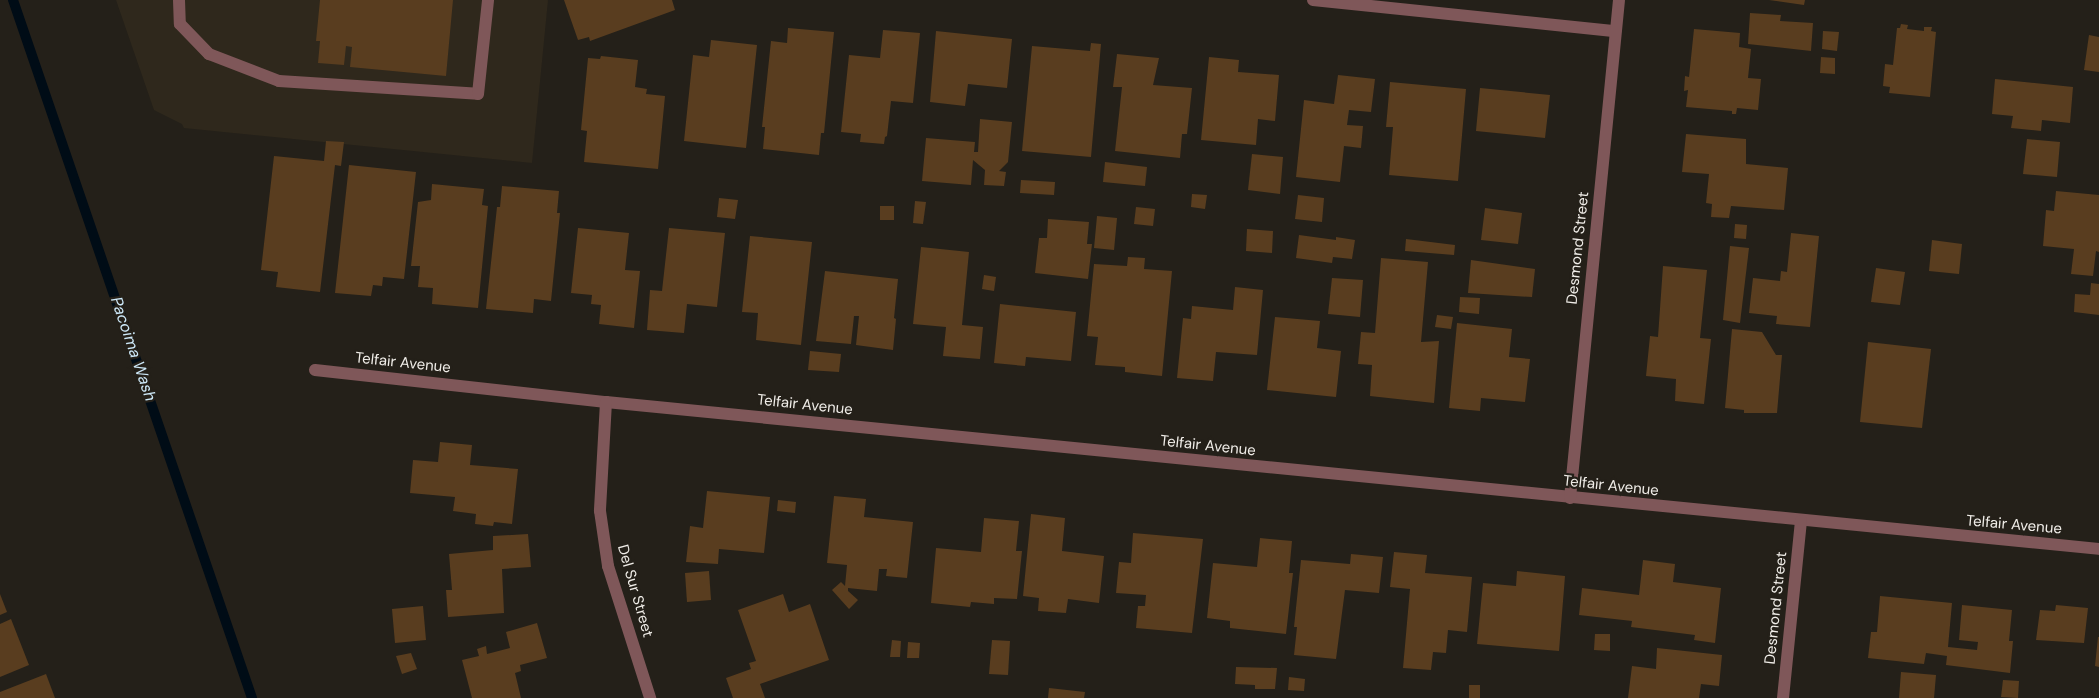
<!DOCTYPE html>
<style>
body{margin:0}
#map{position:relative;width:2099px;height:698px;overflow:hidden;background:#242019;font-family:"DM Sans",sans-serif}
div>[style]{position:absolute}
[style*='--x']{left:calc(var(--x)*1px);top:calc(var(--y)*1px);width:calc(var(--w)*1px);rotate:calc(var(--a)*1deg)}
.built>*{inset:0;background:#2f281c}
.stream>*{height:10px;margin:-5px;padding:0 5px;transform-origin:5px;border-radius:5px;background:#000c16}
.building>*{inset:0;background:#593d1f}
.minor>*{height:12px;margin:-6px;padding:0 6px;transform-origin:6px;border-radius:6px;background:#7f5759}
span{translate:-50% -50%;white-space:nowrap;text-align:center;line-height:1.15;-webkit-text-stroke:4.5px #242019;paint-order:stroke}
.street-label{font-size:15px;color:#f0ede8}
.water-label{font-size:16px;color:#cee9f9;font-style:italic}
</style>
<div id="map">
<div class="built">
<i style="clip-path:polygon(116px 0,548px 0,532px 163px,184px 128px,182px 124px,154px 110px)"></i>
</div>
<div class="stream">
<i style="--x:13;--y:0;--w:738;--a:71.1"></i>
</div>
<div class="building">
<i style="clip-path:polygon(320px 0,453px 0,446px 76px,350px 67px,352px 47px,346px 46px,344px 65px,318px 63px,320px 41px,316px 41px)"></i>
<i style="clip-path:polygon(564px 0,672px 0,675px 10px,590px 41px,589px 37px,578px 40px)"></i>
<i style="clip-path:polygon(1769px 0,1805px 0,1804px 5px)"></i>
<i style="clip-path:polygon(1750px 13px,1781px 15px,1780px 21px,1813px 23px,1811px 51px,1748px 44px)"></i>
<i style="clip-path:polygon(1901px 24px,1908px 25px,1907px 29px,1924px 31px,1924px 27px,1932px 27px,1931px 31px,1936px 32px,1930px 97px,1889px 93px,1890px 87px,1883px 86px,1885px 64px,1893px 65px,1897px 28px,1900px 28px)"></i>
<i style="clip-path:polygon(788px 28px,834px 32px,824px 133px,821px 133px,819px 155px,763px 149px,765px 127px,762px 127px,771px 41px,787px 43px)"></i>
<i style="clip-path:polygon(1694px 29px,1740px 33px,1739px 47px,1751px 49px,1748px 78px,1761px 79px,1758px 110px,1737px 108px,1736px 114px,1732px 114px,1732px 111px,1686px 107px,1688px 90px,1684px 91px,1685px 76px,1689px 77px)"></i>
<i style="clip-path:polygon(883px 30px,920px 33px,913px 103px,891px 101px,887px 136px,885px 137px,884px 144px,860px 142px,861px 134px,841px 132px,849px 55px,880px 58px)"></i>
<i style="clip-path:polygon(936px 31px,1012px 39px,1007px 88px,968px 84px,965px 106px,930px 102px)"></i>
<i style="clip-path:polygon(1823px 31px,1839px 32px,1837px 51px,1822px 49px)"></i>
<i style="clip-path:polygon(2089px 35px,2099px 37px,2099px 72px,2084px 70px)"></i>
<i style="clip-path:polygon(711px 40px,757px 45px,746px 148px,684px 141px,693px 55px,709px 57px)"></i>
<i style="clip-path:polygon(1091px 43px,1101px 44px,1091px 157px,1022px 151px,1032px 46px,1090px 51px)"></i>
<i style="clip-path:polygon(1117px 54px,1159px 58px,1153px 85px,1192px 88px,1187px 134px,1182px 134px,1180px 158px,1115px 151px,1122px 87px,1113px 87px)"></i>
<i style="clip-path:polygon(601px 56px,638px 60px,635px 87px,647px 89px,646px 94px,665px 96px,658px 169px,584px 162px,587px 131px,581px 130px,588px 58px,600px 59px)"></i>
<i style="clip-path:polygon(1209px 57px,1239px 60px,1238px 72px,1279px 75px,1275px 121px,1258px 119px,1256px 145px,1201px 140px)"></i>
<i style="clip-path:polygon(1821px 57px,1835px 58px,1835px 74px,1820px 73px)"></i>
<i style="clip-path:polygon(1338px 75px,1375px 79px,1371px 112px,1349px 110px,1347px 125px,1363px 126px,1361px 148px,1344px 146px,1340px 182px,1296px 177px,1304px 100px,1334px 104px)"></i>
<i style="clip-path:polygon(1995px 79px,2073px 87px,2070px 123px,2042px 120px,2041px 131px,2011px 128px,2013px 116px,1992px 114px)"></i>
<i style="clip-path:polygon(1390px 82px,1466px 89px,1458px 181px,1389px 175px,1393px 127px,1386px 127px)"></i>
<i style="clip-path:polygon(1480px 88px,1550px 95px,1545px 138px,1476px 131px)"></i>
<i style="clip-path:polygon(980px 119px,1012px 122px,1008px 162px,999px 171px,1006px 172px,1004px 186px,984px 185px,985px 170px,973px 160px,971px 185px,922px 181px,926px 138px,975px 142px,974px 152px,978px 152px)"></i>
<i style="clip-path:polygon(1686px 134px,1746px 139px,1746px 164px,1788px 168px,1784px 210px,1731px 206px,1729px 218px,1711px 217px,1712px 204px,1706px 203px,1709px 174px,1682px 172px)"></i>
<i style="clip-path:polygon(2027px 139px,2060px 142px,2057px 177px,2023px 174px)"></i>
<i style="clip-path:polygon(326px 141px,344px 142px,341px 166px,335px 165px,320px 292px,276px 287px,278px 272px,261px 270px,274px 156px,324px 161px)"></i>
<i style="clip-path:polygon(1252px 154px,1283px 157px,1280px 194px,1248px 190px)"></i>
<i style="clip-path:polygon(1105px 162px,1147px 167px,1145px 186px,1103px 182px)"></i>
<i style="clip-path:polygon(349px 165px,416px 172px,404px 279px,383px 277px,382px 286px,373px 285px,371px 296px,335px 293px)"></i>
<i style="clip-path:polygon(1021px 180px,1055px 182px,1054px 195px,1020px 193px)"></i>
<i style="clip-path:polygon(432px 184px,484px 189px,482px 205px,488px 206px,478px 308px,432px 304px,433px 288px,418px 287px,420px 266px,411px 266px,418px 202px,431px 200px)"></i>
<i style="clip-path:polygon(502px 186px,559px 191px,557px 213px,560px 213px,551px 301px,534px 299px,533px 313px,486px 309px,497px 207px,500px 207px)"></i>
<i style="clip-path:polygon(2056px 191px,2099px 195px,2099px 252px,2096px 251px,2093px 276px,2071px 274px,2074px 249px,2043px 246px,2046px 210px,2054px 211px)"></i>
<i style="clip-path:polygon(1192px 194px,1207px 195px,1205px 209px,1191px 207px)"></i>
<i style="clip-path:polygon(1298px 195px,1324px 198px,1322px 222px,1295px 219px)"></i>
<i style="clip-path:polygon(719px 198px,738px 200px,735px 219px,717px 217px)"></i>
<i style="clip-path:polygon(915px 201px,926px 202px,923px 224px,913px 223px)"></i>
<i style="clip-path:polygon(880px 206px,894px 206px,894px 220px,880px 220px)"></i>
<i style="clip-path:polygon(1136px 207px,1155px 209px,1153px 226px,1134px 224px)"></i>
<i style="clip-path:polygon(1485px 208px,1522px 213px,1518px 244px,1481px 240px)"></i>
<i style="clip-path:polygon(1097px 216px,1117px 218px,1114px 250px,1094px 248px)"></i>
<i style="clip-path:polygon(1048px 219px,1089px 222px,1087px 244px,1092px 244px,1088px 279px,1035px 273px,1039px 238px,1047px 238px)"></i>
<i style="clip-path:polygon(1735px 224px,1747px 225px,1746px 239px,1734px 238px)"></i>
<i style="clip-path:polygon(578px 228px,629px 233px,625px 270px,640px 271px,634px 328px,599px 324px,601px 305px,591px 304px,592px 295px,571px 293px)"></i>
<i style="clip-path:polygon(669px 228px,725px 233px,717px 307px,687px 304px,684px 333px,647px 330px,650px 290px,662px 291px)"></i>
<i style="clip-path:polygon(1247px 229px,1273px 231px,1272px 253px,1246px 251px)"></i>
<i style="clip-path:polygon(1791px 233px,1819px 236px,1810px 327px,1776px 324px,1777px 316px,1749px 313px,1753px 278px,1780px 281px,1781px 271px,1787px 272px)"></i>
<i style="clip-path:polygon(1299px 235px,1336px 240px,1336px 237px,1355px 240px,1352px 259px,1333px 257px,1332px 263px,1296px 258px)"></i>
<i style="clip-path:polygon(750px 236px,812px 242px,801px 345px,756px 340px,758px 313px,742px 312px)"></i>
<i style="clip-path:polygon(1406px 239px,1455px 245px,1454px 255px,1405px 251px)"></i>
<i style="clip-path:polygon(1932px 240px,1962px 244px,1959px 274px,1929px 271px)"></i>
<i style="clip-path:polygon(1730px 246px,1749px 248px,1740px 323px,1723px 320px)"></i>
<i style="clip-path:polygon(921px 247px,969px 252px,962px 325px,983px 327px,980px 359px,943px 356px,946px 327px,913px 324px)"></i>
<i style="clip-path:polygon(1128px 257px,1145px 258px,1144px 269px,1172px 271px,1162px 376px,1125px 372px,1125px 367px,1095px 365px,1098px 337px,1087px 336px,1094px 264px,1127px 266px)"></i>
<i style="clip-path:polygon(1381px 258px,1428px 262px,1421px 342px,1439px 341px,1434px 403px,1370px 396px,1372px 365px,1358px 364px,1361px 332px,1375px 333px)"></i>
<i style="clip-path:polygon(1471px 260px,1535px 269px,1532px 297px,1468px 293px)"></i>
<i style="clip-path:polygon(1663px 266px,1707px 270px,1700px 338px,1711px 339px,1704px 404px,1675px 401px,1676px 379px,1646px 376px,1650px 336px,1658px 337px)"></i>
<i style="clip-path:polygon(1876px 268px,1905px 272px,1900px 305px,1871px 302px)"></i>
<i style="clip-path:polygon(825px 271px,898px 279px,894px 318px,896px 319px,893px 350px,856px 345px,859px 316px,854px 316px,851px 344px,816px 341px)"></i>
<i style="clip-path:polygon(984px 275px,996px 277px,994px 291px,982px 289px)"></i>
<i style="clip-path:polygon(1332px 278px,1363px 280px,1360px 317px,1328px 314px)"></i>
<i style="clip-path:polygon(2091px 283px,2099px 284px,2099px 315px,2074px 312px,2075px 294px,2090px 295px)"></i>
<i style="clip-path:polygon(1235px 287px,1263px 290px,1257px 355px,1216px 352px,1213px 381px,1177px 378px,1183px 318px,1191px 319px,1192px 306px,1233px 310px)"></i>
<i style="clip-path:polygon(1460px 297px,1480px 298px,1479px 314px,1459px 312px)"></i>
<i style="clip-path:polygon(1000px 304px,1076px 312px,1071px 361px,1026px 357px,1025px 366px,994px 363px)"></i>
<i style="clip-path:polygon(1437px 315px,1453px 317px,1451px 329px,1435px 327px)"></i>
<i style="clip-path:polygon(1275px 317px,1320px 321px,1317px 348px,1341px 351px,1336px 397px,1267px 390px)"></i>
<i style="clip-path:polygon(1457px 323px,1512px 329px,1509px 357px,1530px 359px,1525px 402px,1481px 398px,1480px 411px,1449px 408px)"></i>
<i style="clip-path:polygon(1732px 329px,1762px 332px,1776px 355px,1782px 355px,1777px 413px,1744px 413px,1744px 410px,1725px 408px)"></i>
<i style="clip-path:polygon(1868px 342px,1931px 349px,1922px 428px,1860px 422px)"></i>
<i style="clip-path:polygon(810px 351px,841px 354px,839px 372px,808px 370px)"></i>
<i style="clip-path:polygon(440px 442px,472px 445px,470px 465px,518px 469px,512px 524px,494px 522px,493px 526px,475px 524px,476px 514px,453px 511px,455px 497px,410px 493px,413px 460px,438px 462px)"></i>
<i style="clip-path:polygon(707px 491px,770px 497px,764px 553px,719px 549px,718px 564px,686px 562px,690px 526px,703px 528px)"></i>
<i style="clip-path:polygon(834px 496px,866px 499px,864px 517px,913px 522px,907px 578px,886px 576px,887px 569px,879px 569px,877px 591px,848px 588px,848px 591px,858px 600px,849px 609px,832px 590px,841px 582px,845px 586px,847px 565px,827px 563px)"></i>
<i style="clip-path:polygon(778px 500px,796px 502px,795px 513px,777px 511px)"></i>
<i style="clip-path:polygon(1031px 514px,1065px 518px,1062px 551px,1104px 556px,1099px 603px,1068px 599px,1066px 613px,1038px 611px,1039px 598px,1023px 596px)"></i>
<i style="clip-path:polygon(984px 518px,1019px 521px,1016px 551px,1022px 551px,1017px 599px,994px 598px,994px 604px,971px 602px,970px 607px,931px 603px,936px 548px,981px 552px)"></i>
<i style="clip-path:polygon(1133px 533px,1203px 539px,1192px 633px,1136px 628px,1138px 606px,1145px 606px,1146px 595px,1116px 593px,1119px 562px,1131px 563px)"></i>
<i style="clip-path:polygon(528px 534px,531px 567px,502px 569px,504px 613px,448px 617px,446px 590px,452px 590px,449px 554px,493px 550px,493px 536px)"></i>
<i style="clip-path:polygon(1260px 538px,1292px 541px,1289px 573px,1293px 573px,1286px 634px,1230px 628px,1230px 621px,1207px 618px,1213px 563px,1257px 567px)"></i>
<i style="clip-path:polygon(1394px 552px,1427px 555px,1425px 573px,1472px 577px,1467px 632px,1448px 630px,1446px 653px,1433px 652px,1431px 670px,1403px 668px,1410px 589px,1390px 587px)"></i>
<i style="clip-path:polygon(1351px 554px,1383px 557px,1379px 593px,1345px 590px,1336px 659px,1294px 655px,1297px 627px,1294px 627px,1301px 560px,1350px 564px)"></i>
<i style="clip-path:polygon(1643px 560px,1675px 564px,1673px 582px,1721px 588px,1715px 643px,1694px 640px,1695px 635px,1631px 627px,1632px 621px,1579px 615px,1582px 588px,1639px 595px)"></i>
<i style="clip-path:polygon(709px 571px,711px 600px,687px 602px,685px 573px)"></i>
<i style="clip-path:polygon(1517px 571px,1565px 576px,1559px 651px,1477px 644px,1483px 583px,1516px 586px)"></i>
<i style="clip-path:polygon(0 594px,7px 612px,0 615px)"></i>
<i style="clip-path:polygon(783px 594px,789px 612px,810px 604px,829px 660px,760px 684px,765px 698px,733px 698px,726px 678px,751px 669px,749px 663px,756px 661px,738px 610px)"></i>
<i style="clip-path:polygon(1880px 596px,1952px 603px,1948px 647px,1977px 650px,1978px 642px,1959px 640px,1962px 605px,2012px 610px,2009px 641px,2013px 641px,2010px 673px,1946px 665px,1947px 656px,1926px 653px,1924px 664px,1868px 658px,1871px 632px,1877px 632px)"></i>
<i style="clip-path:polygon(2056px 605px,2088px 608px,2084px 643px,2036px 640px,2040px 610px,2055px 611px)"></i>
<i style="clip-path:polygon(423px 606px,426px 640px,395px 643px,392px 609px)"></i>
<i style="clip-path:polygon(11px 619px,29px 665px,0 677px,0 624px)"></i>
<i style="clip-path:polygon(537px 623px,547px 658px,520px 665px,521px 671px,515px 673px,521px 698px,472px 698px,462px 660px,479px 656px,477px 649px,486px 646px,487px 654px,510px 648px,506px 632px)"></i>
<i style="clip-path:polygon(1595px 634px,1610px 634px,1610px 651px,1594px 650px)"></i>
<i style="clip-path:polygon(2098px 637px,2099px 637px,2099px 667px,2095px 666px)"></i>
<i style="clip-path:polygon(892px 640px,901px 641px,900px 657px,890px 657px)"></i>
<i style="clip-path:polygon(992px 640px,1010px 641px,1008px 675px,989px 674px)"></i>
<i style="clip-path:polygon(908px 642px,920px 643px,919px 658px,907px 658px)"></i>
<i style="clip-path:polygon(1657px 648px,1722px 655px,1719px 686px,1701px 684px,1699px 698px,1628px 698px,1632px 666px,1656px 669px)"></i>
<i style="clip-path:polygon(411px 653px,417px 669px,402px 674px,396px 656px)"></i>
<i style="clip-path:polygon(1236px 667px,1277px 668px,1275px 689px,1255px 689px,1255px 685px,1235px 684px)"></i>
<i style="clip-path:polygon(1901px 672px,1936px 675px,1934px 698px,1899px 698px)"></i>
<i style="clip-path:polygon(46px 674px,55px 698px,0 698px,0 692px)"></i>
<i style="clip-path:polygon(1289px 677px,1305px 679px,1304px 691px,1288px 690px)"></i>
<i style="clip-path:polygon(2003px 680px,2019px 681px,2018px 698px,2001px 697px)"></i>
<i style="clip-path:polygon(1469px 685px,1480px 685px,1480px 698px,1469px 698px)"></i>
<i style="clip-path:polygon(1049px 688px,1085px 692px,1084px 698px,1048px 698px)"></i>
</div>
<div class="minor">
<i style="--x:179;--y:0;--w:24;--a:88"></i>
<i style="--x:180;--y:24;--w:42;--a:46"></i>
<i style="--x:209;--y:54;--w:75;--a:21.1"></i>
<i style="--x:279;--y:81;--w:199;--a:3.7"></i>
<i style="--x:478;--y:94;--w:95;--a:-83.9"></i>
<i style="--x:1313;--y:0;--w:304;--a:5.9"></i>
<i style="--x:315;--y:370;--w:293;--a:6.3"></i>
<i style="--x:606;--y:402;--w:1500;--a:5.62"></i>
<i style="--x:606;--y:402;--w:109;--a:93.2"></i>
<i style="--x:600;--y:511;--w:56;--a:81.7"></i>
<i style="--x:608;--y:566;--w:139;--a:72.3"></i>
<i style="--x:1570;--y:498;--w:500;--a:-84.38"></i>
<i style="--x:1783;--y:698;--w:178;--a:-84.2"></i>
</div>
<div class="street-label">
<span style="left:1578px;top:248px;rotate:-84deg">Desmond Street</span>
<span style="left:403px;top:363px;rotate:6deg">Telfair Avenue</span>
<span style="left:805px;top:405px;rotate:6deg">Telfair Avenue</span>
<span style="left:1208px;top:446px;rotate:6deg">Telfair Avenue</span>
<span style="left:1611px;top:486px;rotate:6deg">Telfair Avenue</span>
<span style="left:2014px;top:525px;rotate:5deg">Telfair Avenue</span>
<span style="left:635px;top:591px;rotate:74deg">Del Sur Street</span>
<span style="left:1776px;top:608px;rotate:-84deg">Desmond Street</span>
</div>
<div class="water-label">
<span style="left:133px;top:349px;rotate:71deg">Pacoima Wash</span>
</div>
</div>
